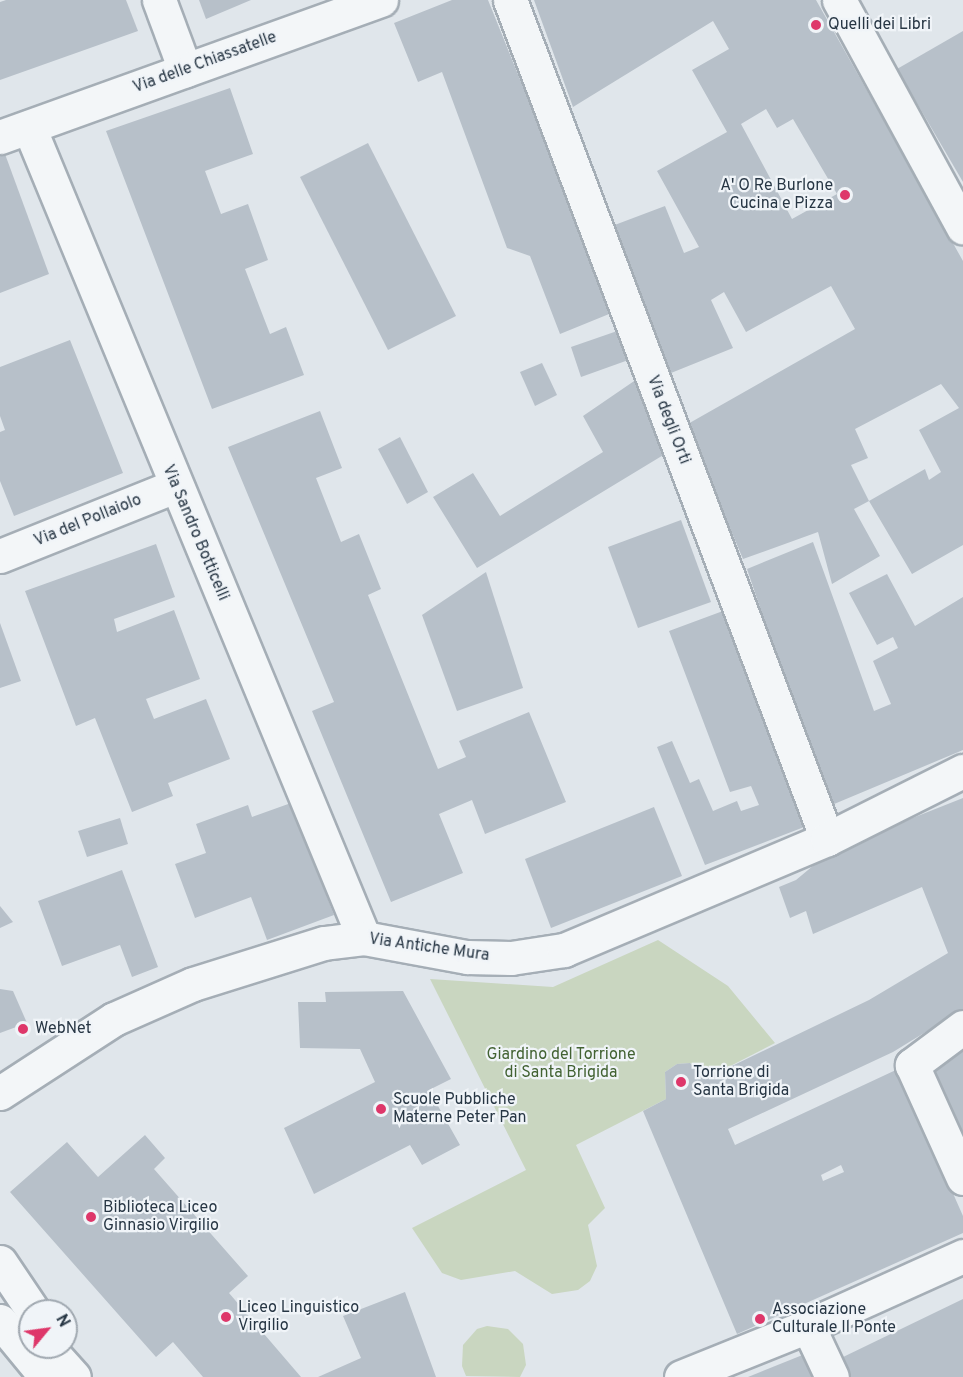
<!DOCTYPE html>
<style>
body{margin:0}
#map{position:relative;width:963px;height:1377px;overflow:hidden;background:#e0e6eb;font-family:Overpass,sans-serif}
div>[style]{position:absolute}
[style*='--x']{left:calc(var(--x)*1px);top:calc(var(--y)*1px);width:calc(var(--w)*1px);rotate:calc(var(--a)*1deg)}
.green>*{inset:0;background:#c9d6c0}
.building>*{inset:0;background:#b7c0c9}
.roads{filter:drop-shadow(2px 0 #a5aeb6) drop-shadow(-2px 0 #a5aeb6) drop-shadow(0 2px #a5aeb6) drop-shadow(0 -2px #a5aeb6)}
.street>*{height:33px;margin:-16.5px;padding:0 16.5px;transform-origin:16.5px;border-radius:16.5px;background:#f3f6f8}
.dots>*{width:16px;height:16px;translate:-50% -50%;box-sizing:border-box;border:3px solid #f0f4f8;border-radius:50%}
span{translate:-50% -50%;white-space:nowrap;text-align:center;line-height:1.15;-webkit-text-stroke:4.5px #f0f4f8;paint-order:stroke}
.poi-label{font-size:16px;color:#273644}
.left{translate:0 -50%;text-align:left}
.right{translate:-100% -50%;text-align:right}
.street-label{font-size:16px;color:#273644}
.park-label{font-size:16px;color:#426232}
.north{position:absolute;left:18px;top:1299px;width:60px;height:60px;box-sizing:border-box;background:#f0f4f8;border:2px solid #a0a8b0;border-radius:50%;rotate:61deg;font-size:16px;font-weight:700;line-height:24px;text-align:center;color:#273644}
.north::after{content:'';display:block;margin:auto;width:21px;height:27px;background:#de376a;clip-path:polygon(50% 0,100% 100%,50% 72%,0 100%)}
</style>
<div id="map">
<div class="green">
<i style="clip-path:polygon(658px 940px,728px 986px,775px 1043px,705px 1079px,690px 1063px,677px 1064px,665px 1072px,666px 1099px,576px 1145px,605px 1208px,588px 1225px,597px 1266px,590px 1281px,578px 1290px,552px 1294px,515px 1271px,461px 1280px,442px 1273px,412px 1228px,526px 1170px,430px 979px,553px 987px)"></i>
<i style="clip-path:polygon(487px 1326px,508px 1329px,523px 1344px,526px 1365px,520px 1377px,466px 1376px,462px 1366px,463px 1345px,477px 1329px)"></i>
</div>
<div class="building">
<i style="clip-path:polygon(6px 0,126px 0,138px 31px,0 80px,0 2px)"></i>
<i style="clip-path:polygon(199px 0,251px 0,206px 19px)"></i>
<i style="clip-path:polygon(452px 0,488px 0,614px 312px,560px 334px,530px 256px,507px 248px,442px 72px,418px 82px,394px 23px)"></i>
<i style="clip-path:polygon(evenodd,534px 0,816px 0,963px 261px,963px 545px,912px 574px,869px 501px,854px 509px,880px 556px,832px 584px,818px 532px,743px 559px,686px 425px,855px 329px,831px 286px,746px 332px,724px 292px,711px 300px,733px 348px,671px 373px,612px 226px,665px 206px,684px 253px,699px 247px,657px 171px,727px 132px,692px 70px,729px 49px,713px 21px,573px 107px,534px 0,766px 109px,777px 128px,793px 119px,837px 194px,792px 219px,741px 124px,766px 109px,534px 0,941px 384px,959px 408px,919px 430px,941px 472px,929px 480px,925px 469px,869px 501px,851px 465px,868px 458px,855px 429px,941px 384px)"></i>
<i style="clip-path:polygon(963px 31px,963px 182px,897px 69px)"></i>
<i style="clip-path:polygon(230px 88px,253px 154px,205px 171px,221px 214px,248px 204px,268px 260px,245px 269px,270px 334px,286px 327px,304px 375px,212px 409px,106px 131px)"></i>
<i style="clip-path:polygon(368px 143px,456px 316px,388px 350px,300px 177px)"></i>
<i style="clip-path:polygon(5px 154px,49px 274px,0 293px,0 156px)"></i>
<i style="clip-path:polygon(623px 329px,634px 358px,581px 377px,571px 347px)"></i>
<i style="clip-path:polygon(70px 340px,123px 473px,14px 516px,0 481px,0 432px,5px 430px,0 416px,0 367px)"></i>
<i style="clip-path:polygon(542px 363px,557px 395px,535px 406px,520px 372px)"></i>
<i style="clip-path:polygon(640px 377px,670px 451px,477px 568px,433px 497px,473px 473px,500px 516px,603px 452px,583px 416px)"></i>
<i style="clip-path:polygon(320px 411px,342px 468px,316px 478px,341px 542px,359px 534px,381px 589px,368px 595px,438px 769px,466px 757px,459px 741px,529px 712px,566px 802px,485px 834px,472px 800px,439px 814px,463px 873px,391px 902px,312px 711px,334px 702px,228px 447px)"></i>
<i style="clip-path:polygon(400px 437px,428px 492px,407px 504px,378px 449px)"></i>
<i style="clip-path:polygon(681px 520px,711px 602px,638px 628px,608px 547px)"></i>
<i style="clip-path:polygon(813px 542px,874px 711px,891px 704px,873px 661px,898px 648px,893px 637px,877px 645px,849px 593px,887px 574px,915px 626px,963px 597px,963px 750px,827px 807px,747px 569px)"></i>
<i style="clip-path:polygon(156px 544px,175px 597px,114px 619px,117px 632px,174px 610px,200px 679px,146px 699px,154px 719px,206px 699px,230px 759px,168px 783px,173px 796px,132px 812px,95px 718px,76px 726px,25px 591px)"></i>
<i style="clip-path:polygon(486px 572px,523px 688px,457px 711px,422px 615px)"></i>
<i style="clip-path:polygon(731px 608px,812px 824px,705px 865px,657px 747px,672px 741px,690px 783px,699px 779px,713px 811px,737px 801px,741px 811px,759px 805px,751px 786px,730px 792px,669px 631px)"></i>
<i style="clip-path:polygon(0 623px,21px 681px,0 688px)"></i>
<i style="clip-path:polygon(evenodd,963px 798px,963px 1009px,893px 1052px,728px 1129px,735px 1145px,898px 1069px,963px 1216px,963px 1233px,737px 1334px,643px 1111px,666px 1099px,665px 1072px,677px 1064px,690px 1063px,705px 1079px,869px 1000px,948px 953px,922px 887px,813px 934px,806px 911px,790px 918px,779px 887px,796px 880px,832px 850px,963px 798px,841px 1165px,844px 1172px,823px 1181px,821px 1175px,841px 1165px)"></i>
<i style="clip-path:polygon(291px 803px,334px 915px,267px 940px,251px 897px,195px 918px,175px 864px,206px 853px,196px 824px,248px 805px,252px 817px)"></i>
<i style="clip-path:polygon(654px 807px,682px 876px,551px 928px,525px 859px)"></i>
<i style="clip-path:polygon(120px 818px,128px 844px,87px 857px,78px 831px)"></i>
<i style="clip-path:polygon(122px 870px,158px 967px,132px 977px,120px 945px,62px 966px,38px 901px)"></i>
<i style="clip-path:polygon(0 906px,13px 922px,0 928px)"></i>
<i style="clip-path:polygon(0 989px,13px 991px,27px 1023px,0 1033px)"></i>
<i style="clip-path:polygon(403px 991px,451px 1079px,429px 1090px,460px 1145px,422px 1165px,410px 1145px,314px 1194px,284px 1128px,375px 1082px,360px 1049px,300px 1048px,298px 1002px,326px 1002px,325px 992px)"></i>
<i style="clip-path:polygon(963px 1046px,963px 1146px,933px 1068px)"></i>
<i style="clip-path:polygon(145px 1135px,165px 1158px,154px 1169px,248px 1276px,229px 1293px,301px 1377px,203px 1377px,173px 1342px,156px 1357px,10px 1192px,67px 1142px,98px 1177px)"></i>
<i style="clip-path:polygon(405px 1292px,436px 1377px,318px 1377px,361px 1358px,343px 1316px)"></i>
<i style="clip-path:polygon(963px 1299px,963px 1377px,846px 1377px,839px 1359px)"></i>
<i style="clip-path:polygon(805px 1354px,817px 1377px,748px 1377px)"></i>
</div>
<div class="roads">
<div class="street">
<i style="--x:159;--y:0;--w:75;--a:69.6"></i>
<i style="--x:510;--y:0;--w:897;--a:69.3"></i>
<i style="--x:839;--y:0;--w:259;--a:61.4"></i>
<i style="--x:29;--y:127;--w:877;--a:67.56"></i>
<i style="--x:0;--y:137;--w:405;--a:-19.8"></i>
<i style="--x:0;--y:556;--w:188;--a:-21.8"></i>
<i style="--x:963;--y:1027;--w:64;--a:143.3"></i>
<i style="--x:912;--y:1065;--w:124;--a:65.7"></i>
<i style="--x:0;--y:1093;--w:136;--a:-33"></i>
<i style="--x:114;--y:1019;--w:86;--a:-23.9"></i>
<i style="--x:193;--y:984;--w:137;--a:-17.4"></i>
<i style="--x:324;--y:943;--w:40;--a:-7.1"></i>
<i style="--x:364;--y:938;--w:105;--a:10.5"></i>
<i style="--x:467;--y:957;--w:44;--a:1.3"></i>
<i style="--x:511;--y:958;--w:54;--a:-8.6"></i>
<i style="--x:564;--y:950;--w:285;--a:-22.9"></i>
<i style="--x:827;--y:839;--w:152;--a:-26.6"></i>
<i style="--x:0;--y:1262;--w:59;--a:56"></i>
<i style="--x:0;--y:1321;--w:72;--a:50.6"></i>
<i style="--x:808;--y:1326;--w:56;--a:64.8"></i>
<i style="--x:47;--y:1347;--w:40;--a:48"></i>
<i style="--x:681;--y:1377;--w:137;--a:-21.9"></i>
<i style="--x:808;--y:1326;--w:170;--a:-24.3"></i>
</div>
</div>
<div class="dots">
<i style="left:816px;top:25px;background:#de376a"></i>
<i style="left:845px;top:195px;background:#de376a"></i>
<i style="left:23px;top:1029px;background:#de376a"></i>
<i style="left:681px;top:1082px;background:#de376a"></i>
<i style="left:381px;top:1109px;background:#de376a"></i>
<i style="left:91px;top:1217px;background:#de376a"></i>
<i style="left:226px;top:1317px;background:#de376a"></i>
<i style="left:760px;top:1319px;background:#de376a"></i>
</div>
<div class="poi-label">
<span class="left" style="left:828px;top:25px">Quelli dei Libri</span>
<span class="right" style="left:833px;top:195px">A' O Re Burlone<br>Cucina e Pizza</span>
<span class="left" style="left:35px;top:1029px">WebNet</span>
<span class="left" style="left:693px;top:1082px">Torrione di<br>Santa Brigida</span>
<span class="left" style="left:393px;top:1109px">Scuole Pubbliche<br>Materne Peter Pan</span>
<span class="left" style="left:103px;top:1217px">Biblioteca Liceo<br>Ginnasio Virgilio</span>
<span class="left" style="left:238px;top:1317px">Liceo Linguistico<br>Virgilio</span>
<span class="left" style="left:772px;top:1319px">Associazione<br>Culturale Il Ponte</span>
</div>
<div class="street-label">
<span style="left:205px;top:63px;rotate:-20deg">Via delle Chiassatelle</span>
<span style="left:668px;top:420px;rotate:69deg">Via degli Orti</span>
<span style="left:88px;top:521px;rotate:-22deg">Via del Pollaiolo</span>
<span style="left:195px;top:533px;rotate:67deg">Via Sandro Botticelli</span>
<span style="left:429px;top:948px;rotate:8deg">Via Antiche Mura</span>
</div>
<div class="park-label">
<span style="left:561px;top:1064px">Giardino del Torrione<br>di Santa Brigida</span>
</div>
<div class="north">N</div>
</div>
